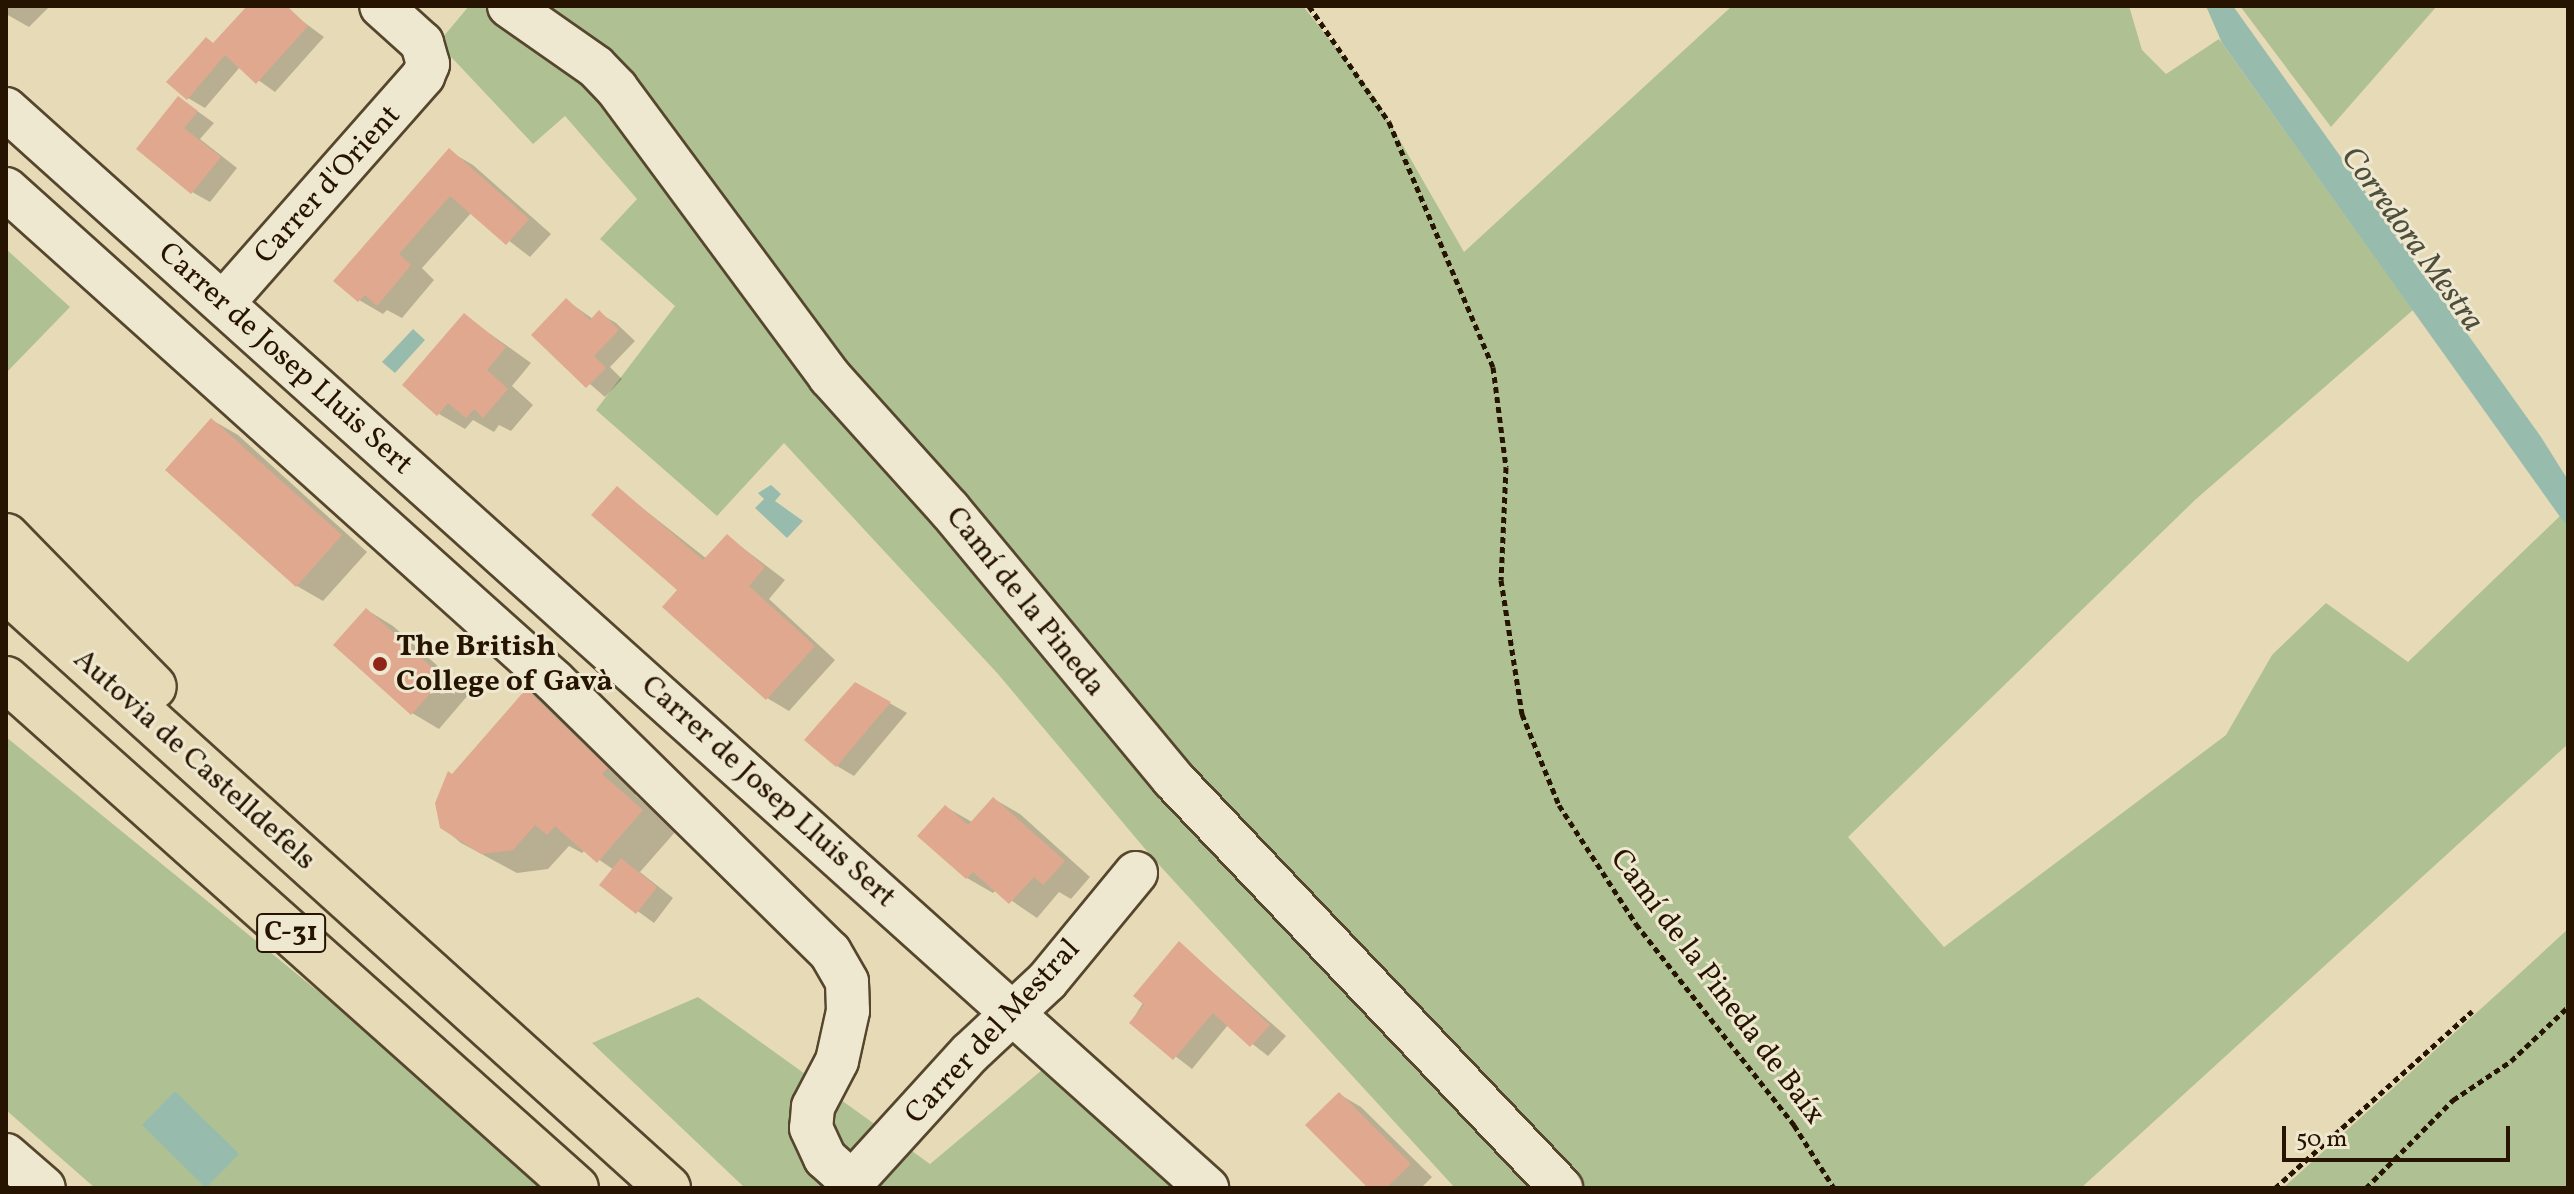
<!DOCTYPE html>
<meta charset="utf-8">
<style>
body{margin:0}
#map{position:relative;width:2574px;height:1194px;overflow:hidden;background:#e7dbb7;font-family:Vollkorn,serif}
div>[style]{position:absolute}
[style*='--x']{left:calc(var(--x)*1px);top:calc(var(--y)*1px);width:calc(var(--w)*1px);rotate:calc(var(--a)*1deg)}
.green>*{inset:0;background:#afc193}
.water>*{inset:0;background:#97bbad}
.shadow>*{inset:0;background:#0003}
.building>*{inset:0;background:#e0a98f}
.path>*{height:5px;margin-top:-2.5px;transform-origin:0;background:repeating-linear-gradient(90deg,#261400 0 6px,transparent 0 10px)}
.roads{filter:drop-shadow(2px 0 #56462e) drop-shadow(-2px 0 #56462e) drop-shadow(0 2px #56462e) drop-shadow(0 -2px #56462e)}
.minor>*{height:42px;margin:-21px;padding:0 21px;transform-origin:21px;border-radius:21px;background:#efe8d0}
.highway>*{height:44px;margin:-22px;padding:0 22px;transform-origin:22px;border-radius:22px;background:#e7dbb7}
.dots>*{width:22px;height:22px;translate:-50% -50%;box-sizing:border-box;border:4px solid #efe8d0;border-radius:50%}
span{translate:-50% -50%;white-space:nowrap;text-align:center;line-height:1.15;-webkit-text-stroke:6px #efe8d0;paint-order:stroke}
.shield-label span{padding:2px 6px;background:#efe8d0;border:2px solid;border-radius:6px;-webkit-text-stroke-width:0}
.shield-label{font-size:28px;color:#261400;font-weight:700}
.street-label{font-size:30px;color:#261400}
.poi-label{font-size:30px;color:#261400;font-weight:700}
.left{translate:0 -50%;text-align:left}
.water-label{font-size:32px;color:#4e4e3d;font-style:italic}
.frame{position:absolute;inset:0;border:8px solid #261400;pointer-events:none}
.scale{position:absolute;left:2282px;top:1126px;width:228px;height:36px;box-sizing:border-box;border:4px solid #261400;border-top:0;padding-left:10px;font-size:24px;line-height:28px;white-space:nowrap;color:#261400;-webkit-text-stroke:6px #efe8d0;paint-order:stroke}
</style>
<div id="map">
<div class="green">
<i style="clip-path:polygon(469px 6px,1303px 6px,1375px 97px,1464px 252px,1732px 6px,2129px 6px,2142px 50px,2166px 74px,2219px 39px,2413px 310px,2195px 500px,1848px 837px,1944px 947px,2226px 735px,2272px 655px,2326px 603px,2408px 662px,2560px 516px,2568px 528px,2568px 744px,2081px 1188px,1455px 1188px,1151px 856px,998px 674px,784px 443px,717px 516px,596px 410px,675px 306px,600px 239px,637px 199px,565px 116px,533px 144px,438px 43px)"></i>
<i style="clip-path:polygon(2240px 6px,2437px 6px,2331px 127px)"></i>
<i style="clip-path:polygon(6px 249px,70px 307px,6px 373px)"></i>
<i style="clip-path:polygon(6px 737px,406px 1063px,546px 1188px,95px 1188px,6px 1110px)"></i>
<i style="clip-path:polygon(2568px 929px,2568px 1188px,2283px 1188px,2506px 986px)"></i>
<i style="clip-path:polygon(698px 997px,930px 1164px,1042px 1070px,1178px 1188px,745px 1188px,592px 1043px)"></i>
</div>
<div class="water">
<i style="clip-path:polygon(2206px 6px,2233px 6px,2541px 437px,2568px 480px,2568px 528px,2222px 43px)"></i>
<i style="clip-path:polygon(413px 329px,425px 340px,395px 373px,382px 362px)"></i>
<i style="clip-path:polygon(771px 485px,781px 494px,775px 501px,803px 521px,787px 538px,755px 508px,764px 499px,758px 493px)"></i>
<i style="clip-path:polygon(175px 1091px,239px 1154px,206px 1188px,142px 1125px)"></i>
</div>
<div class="shadow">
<i style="clip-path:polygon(6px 6px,50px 6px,29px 27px,6px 14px)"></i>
<i style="clip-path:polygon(250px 6px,282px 6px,324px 37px,275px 92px,240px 67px,205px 108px,188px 98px)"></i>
<i style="clip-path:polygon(179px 98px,214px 123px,200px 139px,237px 168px,210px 202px,192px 192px)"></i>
<i style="clip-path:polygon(449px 151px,473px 165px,551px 234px,530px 257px,472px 212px,422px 268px,434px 280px,402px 318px,387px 310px,383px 314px,359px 300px)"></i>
<i style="clip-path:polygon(566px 300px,593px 319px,599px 313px,616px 323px,635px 341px,610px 367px,622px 379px,605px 397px,533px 335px)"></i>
<i style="clip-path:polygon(465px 316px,531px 363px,512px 386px,533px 405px,511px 431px,499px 425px,494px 432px,473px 420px,465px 429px,439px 414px)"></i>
<i style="clip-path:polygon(212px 420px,238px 435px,367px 552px,323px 601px,297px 586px)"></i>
<i style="clip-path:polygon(617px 488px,707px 559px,727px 536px,785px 580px,769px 599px,835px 660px,789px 711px,767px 698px,680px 590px)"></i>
<i style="clip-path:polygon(367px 610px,393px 626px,469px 694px,439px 729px,412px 713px,336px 645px)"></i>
<i style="clip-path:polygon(856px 684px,907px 713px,854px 776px,837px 766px)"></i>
<i style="clip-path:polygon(527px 691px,561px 711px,641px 788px,635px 795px,676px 831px,640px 872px,673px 898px,654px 923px,602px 885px,614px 870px,585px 850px,582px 853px,569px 846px,548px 869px,517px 873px,461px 843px,442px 827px,453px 776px)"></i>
<i style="clip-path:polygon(994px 799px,1020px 814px,1090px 877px,1071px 899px,1059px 892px,1037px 918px,996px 890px,993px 893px,967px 878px,946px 807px,972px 822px)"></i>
<i style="clip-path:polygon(1180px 944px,1286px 1036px,1268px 1056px,1228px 1025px,1192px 1069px,1131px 1022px)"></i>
<i style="clip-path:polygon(1339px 1094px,1361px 1107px,1432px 1177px,1421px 1188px,1370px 1188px)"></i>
</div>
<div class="building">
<i style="clip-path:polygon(247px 6px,287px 6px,308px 26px,256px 84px,225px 55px,187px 100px,166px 82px,206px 37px,213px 43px)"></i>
<i style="clip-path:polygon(178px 96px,198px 111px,184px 128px,221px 157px,191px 194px,136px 149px)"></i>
<i style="clip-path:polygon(449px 148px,529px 219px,506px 245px,450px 196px,399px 254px,411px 265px,377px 306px,365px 295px,358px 302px,333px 281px)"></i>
<i style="clip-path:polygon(566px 298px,590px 320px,599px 310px,619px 330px,594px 356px,606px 368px,586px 388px,531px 335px)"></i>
<i style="clip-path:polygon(464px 313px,506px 347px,487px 370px,508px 389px,483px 418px,474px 409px,466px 418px,448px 403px,437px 416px,402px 385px)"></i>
<i style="clip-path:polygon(211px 418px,342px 535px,296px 587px,165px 470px)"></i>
<i style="clip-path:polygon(617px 486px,703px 560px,727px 534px,765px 567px,749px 586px,815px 646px,766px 700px,662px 607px,677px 590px,591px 515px)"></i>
<i style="clip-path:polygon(366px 608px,444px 678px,411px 715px,333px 645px)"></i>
<i style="clip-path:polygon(855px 682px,891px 702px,836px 767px,804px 740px)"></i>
<i style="clip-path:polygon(526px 689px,608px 768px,602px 774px,643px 810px,597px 863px,555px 826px,547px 835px,535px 825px,513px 850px,481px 854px,440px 828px,435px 803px,448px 771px,452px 774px)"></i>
<i style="clip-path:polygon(993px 797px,1065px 861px,1043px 885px,1034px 877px,1009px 904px,973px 872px,966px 879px,917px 836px,945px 805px,968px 825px)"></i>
<i style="clip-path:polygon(621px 858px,657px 887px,636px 914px,599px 885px)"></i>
<i style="clip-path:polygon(1179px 941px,1270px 1025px,1250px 1047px,1213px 1013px,1173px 1060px,1129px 1023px,1144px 1005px,1133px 996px)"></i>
<i style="clip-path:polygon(1339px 1092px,1411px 1164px,1386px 1188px,1368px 1188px,1305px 1125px)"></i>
</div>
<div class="path">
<i style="--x:1309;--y:6;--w:141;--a:55.4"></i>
<i style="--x:1389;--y:122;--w:266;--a:67"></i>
<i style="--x:1493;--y:367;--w:101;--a:82.6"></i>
<i style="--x:1506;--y:467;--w:113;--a:92.5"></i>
<i style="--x:1501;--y:580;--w:136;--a:81.1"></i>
<i style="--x:1522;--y:714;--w:98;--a:67.9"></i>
<i style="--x:1559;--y:805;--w:142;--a:57.1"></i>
<i style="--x:1636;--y:924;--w:256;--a:51.8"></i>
<i style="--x:1794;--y:1125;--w:75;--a:57.6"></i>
<i style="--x:2275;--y:1188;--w:265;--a:-41.9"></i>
<i style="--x:2366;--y:1188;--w:124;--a:-45.3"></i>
<i style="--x:2453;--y:1100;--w:70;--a:-33.9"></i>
<i style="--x:2511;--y:1061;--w:79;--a:-43.5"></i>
</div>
<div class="roads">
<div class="minor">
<i style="--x:509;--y:6;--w:106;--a:35"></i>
<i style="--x:596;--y:67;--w:30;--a:46"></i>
<i style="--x:617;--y:89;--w:358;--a:53.5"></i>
<i style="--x:830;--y:377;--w:178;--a:48"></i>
<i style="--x:949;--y:509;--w:351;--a:50.3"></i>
<i style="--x:1173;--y:779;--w:564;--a:46.51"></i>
<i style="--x:6;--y:109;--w:1615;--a:41.94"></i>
<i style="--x:6;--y:189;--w:736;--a:41.92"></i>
<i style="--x:554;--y:681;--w:387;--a:44.5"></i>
<i style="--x:830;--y:952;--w:34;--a:60"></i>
<i style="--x:847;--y:982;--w:29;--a:88"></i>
<i style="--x:848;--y:1011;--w:51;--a:102.4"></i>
<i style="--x:837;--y:1061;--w:52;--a:117.6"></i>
<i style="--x:813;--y:1107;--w:21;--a:95"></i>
<i style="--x:811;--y:1128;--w:33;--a:65"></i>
<i style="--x:825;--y:1158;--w:36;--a:42"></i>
<i style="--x:223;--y:303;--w:303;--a:-48.6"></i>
<i style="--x:423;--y:76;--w:13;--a:-67"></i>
<i style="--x:428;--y:64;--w:22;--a:-106"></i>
<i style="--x:422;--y:43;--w:55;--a:-137.9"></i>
<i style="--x:6;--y:1155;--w:50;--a:41"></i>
<i style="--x:847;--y:1188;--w:183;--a:-47.7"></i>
<i style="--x:970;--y:1053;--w:105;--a:-43.1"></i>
<i style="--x:1047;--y:981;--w:140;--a:-50.5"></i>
</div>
<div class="highway">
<i style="--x:6;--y:536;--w:211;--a:45.6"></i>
<i style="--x:6;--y:590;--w:892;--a:42.09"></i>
<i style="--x:6;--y:679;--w:764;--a:41.76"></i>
</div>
</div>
<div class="dots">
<i style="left:380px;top:664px;background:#8f2418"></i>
</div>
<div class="shield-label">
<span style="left:291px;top:933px">C-31</span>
</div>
<div class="street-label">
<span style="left:328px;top:185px;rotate:-48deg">Carrer d'Orient</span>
<span style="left:285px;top:359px;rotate:42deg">Carrer de Josep Lluis Sert</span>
<span style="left:1025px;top:602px;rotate:51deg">Camí de la Pineda</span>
<span style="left:194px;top:760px;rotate:42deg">Autovia de Castelldefels</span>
<span style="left:768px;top:792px;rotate:42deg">Carrer de Josep Lluis Sert</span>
<span style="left:1717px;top:987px;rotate:53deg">Camí de la Pineda de Baíx</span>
<span style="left:993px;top:1032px;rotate:-47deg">Carrer del Mestral</span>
</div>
<div class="poi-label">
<span class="left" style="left:396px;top:664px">The British<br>College of Gavà</span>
</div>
<div class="water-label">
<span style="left:2411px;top:240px;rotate:54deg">Corredora Mestra</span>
</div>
<div class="frame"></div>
<div class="scale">50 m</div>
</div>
